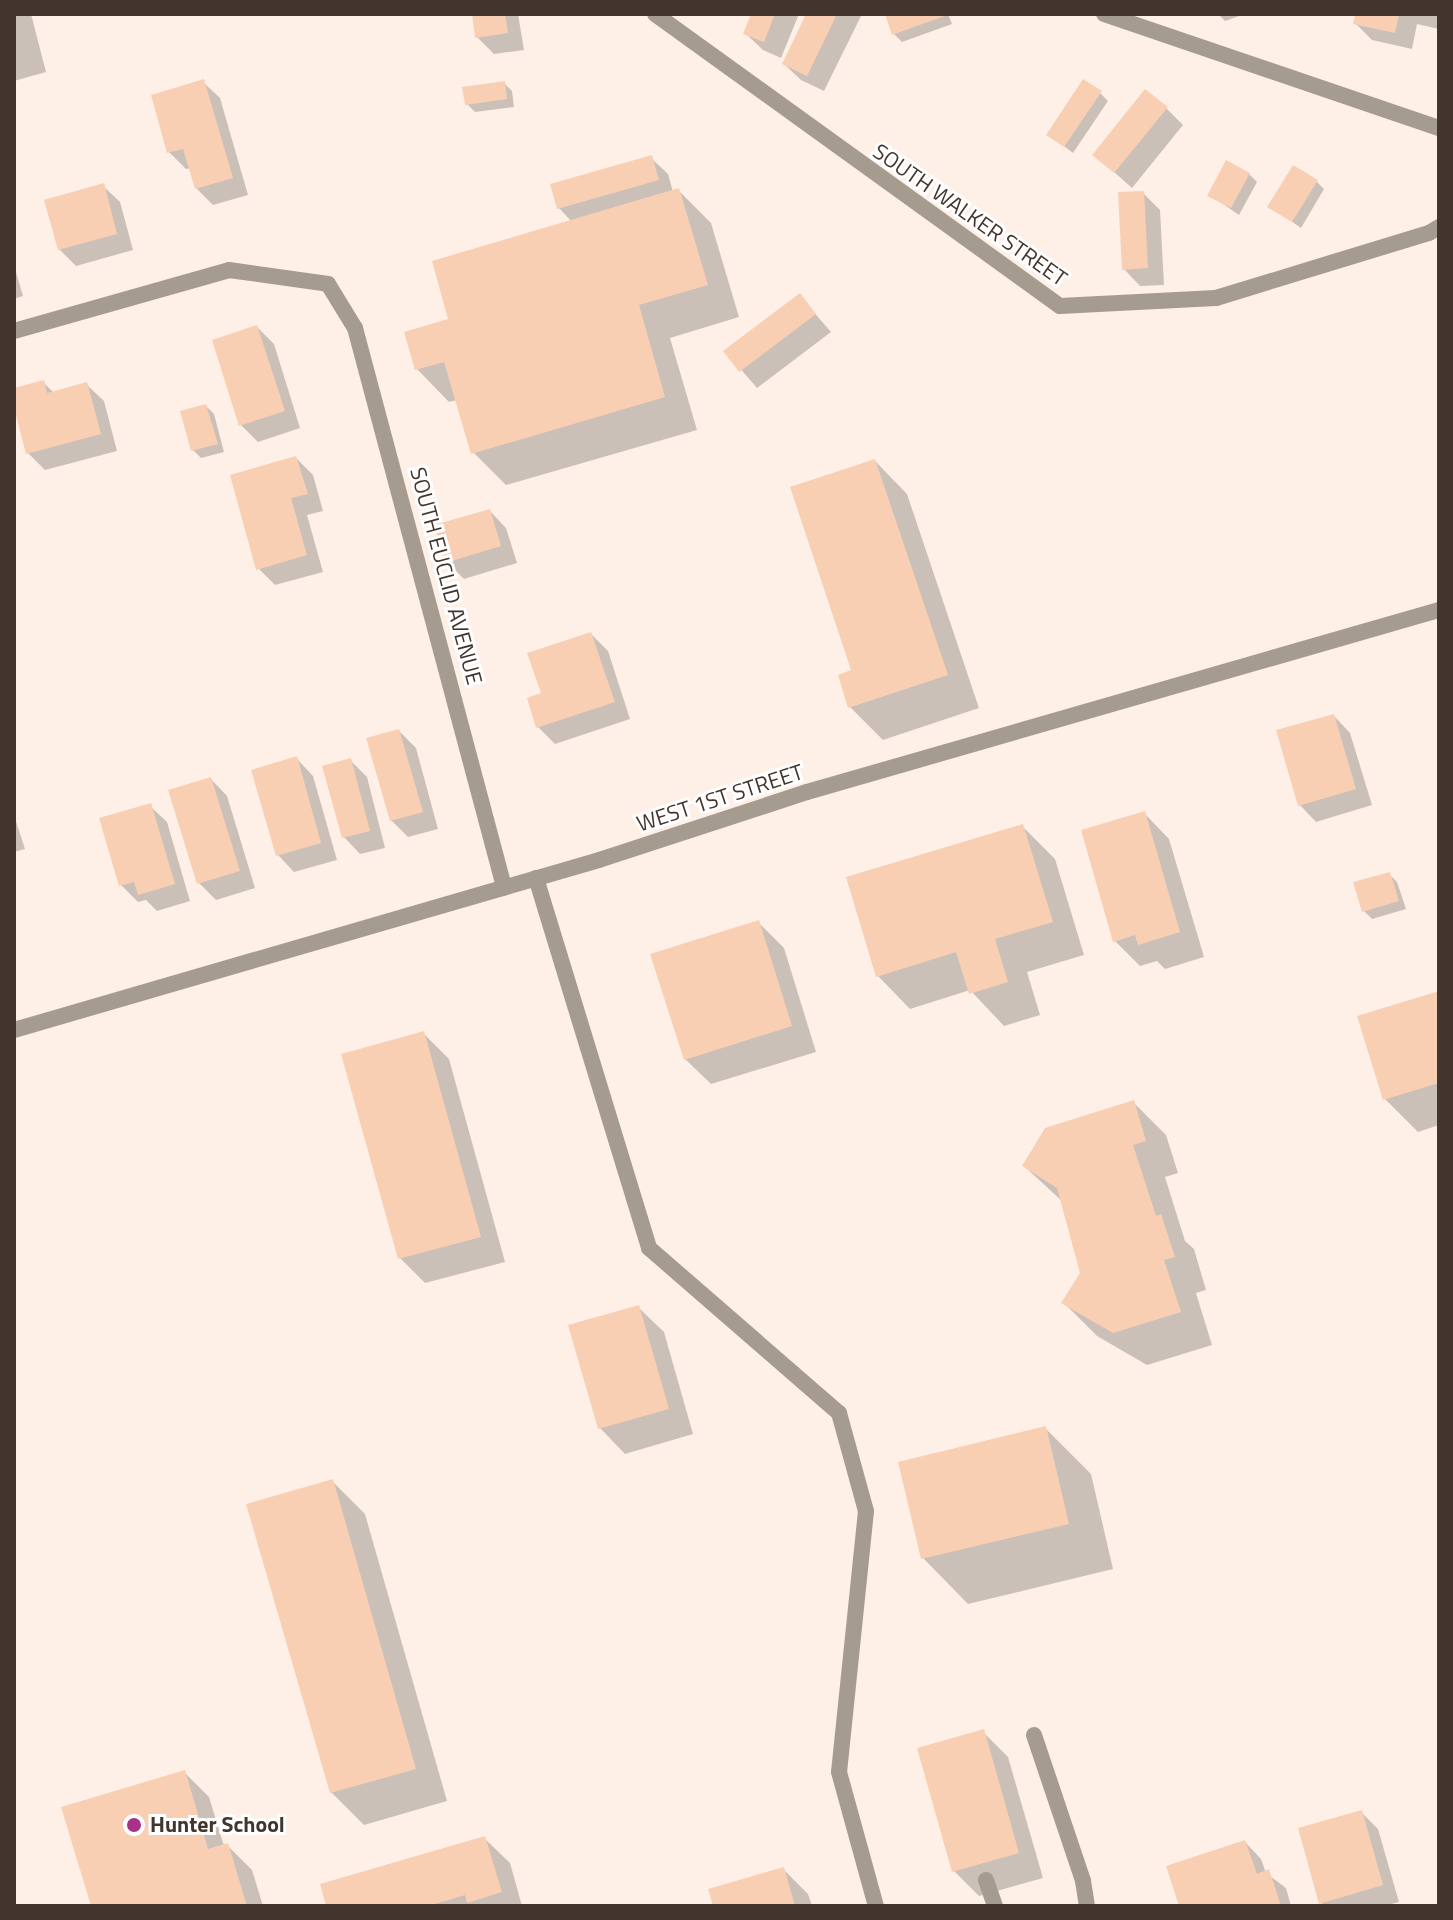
<!DOCTYPE html>
<style>
body{margin:0}
#map{position:relative;width:1453px;height:1920px;overflow:hidden;background:#fef0e7;font-family:"Titillium Web",sans-serif}
div>[style]{position:absolute}
[style*='--x']{left:calc(var(--x)*1px);top:calc(var(--y)*1px);width:calc(var(--w)*1px);rotate:calc(var(--a)*1deg)}
.shadow>*{inset:0;background:#0003}
.building>*{inset:0;background:#f9cfb3}
.service>*{height:16px;margin:-8px;padding:0 8px;transform-origin:8px;border-radius:8px;background:#a69b8f}
.minor>*{height:16px;margin:-8px;padding:0 8px;transform-origin:8px;border-radius:8px;background:#a69b8f}
.tertiary>*{height:16px;margin:-8px;padding:0 8px;transform-origin:8px;border-radius:8px;background:#a69b8f}
.dots>*{width:22px;height:22px;translate:-50% -50%;box-sizing:border-box;border:4px solid #fff;border-radius:50%}
span{translate:-50% -50%;white-space:nowrap;text-align:center;line-height:1.15;-webkit-text-stroke:6px #fff;paint-order:stroke}
.street-label{font-size:22px;color:#42352d}
.poi-label{font-size:22px;color:#42352d;font-weight:700}
.left{translate:0 -50%;text-align:left}
.frame{position:absolute;inset:0;border:16px solid #42352d;pointer-events:none}
</style>
<div id="map">
<div class="shadow">
<i style="clip-path:polygon(14px 14px,31px 14px,46px 72px,14px 81px)"></i>
<i style="clip-path:polygon(474px 14px,518px 14px,524px 50px,494px 54px,477px 37px)"></i>
<i style="clip-path:polygon(754px 14px,799px 14px,781px 58px,763px 50px,746px 34px)"></i>
<i style="clip-path:polygon(808px 14px,862px 14px,824px 91px,801px 80px,784px 64px)"></i>
<i style="clip-path:polygon(891px 14px,948px 14px,952px 24px,902px 42px,894px 34px)"></i>
<i style="clip-path:polygon(1218px 14px,1245px 14px,1225px 21px)"></i>
<i style="clip-path:polygon(1357px 14px,1439px 14px,1439px 29px,1417px 24px,1412px 49px,1372px 40px,1355px 23px)"></i>
<i style="clip-path:polygon(203px 82px,220px 98px,248px 195px,213px 205px,196px 188px,191px 168px,186px 169px,169px 152px)"></i>
<i style="clip-path:polygon(504px 83px,512px 91px,514px 107px,475px 112px,467px 104px)"></i>
<i style="clip-path:polygon(1100px 93px,1108px 101px,1073px 153px,1049px 135px)"></i>
<i style="clip-path:polygon(1166px 108px,1183px 125px,1132px 188px,1095px 155px)"></i>
<i style="clip-path:polygon(651px 158px,668px 174px,673px 192px,679px 191px,711px 223px,739px 317px,670px 338px,697px 430px,506px 485px,473px 452px,457px 400px,449px 402px,417px 369px,451px 320px,572px 222px,559px 208px)"></i>
<i style="clip-path:polygon(1249px 174px,1257px 182px,1239px 215px,1210px 195px)"></i>
<i style="clip-path:polygon(1316px 181px,1324px 189px,1301px 228px,1270px 206px)"></i>
<i style="clip-path:polygon(103px 186px,120px 202px,133px 250px,76px 266px,59px 249px)"></i>
<i style="clip-path:polygon(1143px 193px,1160px 210px,1164px 285px,1140px 286px,1124px 269px)"></i>
<i style="clip-path:polygon(14px 265px,23px 296px,14px 299px)"></i>
<i style="clip-path:polygon(799px 295px,831px 332px,757px 388px,725px 351px)"></i>
<i style="clip-path:polygon(257px 327px,274px 344px,300px 428px,258px 442px,241px 425px)"></i>
<i style="clip-path:polygon(43px 382px,54px 393px,87px 385px,104px 401px,117px 451px,45px 470px,28px 453px,14px 400px,14px 390px)"></i>
<i style="clip-path:polygon(206px 406px,214px 414px,224px 452px,201px 458px,193px 450px)"></i>
<i style="clip-path:polygon(296px 458px,313px 475px,323px 511px,307px 515px,323px 572px,275px 585px,258px 568px)"></i>
<i style="clip-path:polygon(875px 461px,907px 494px,979px 708px,883px 740px,850px 707px,840px 676px,854px 671px)"></i>
<i style="clip-path:polygon(490px 511px,506px 528px,517px 563px,464px 579px,447px 562px)"></i>
<i style="clip-path:polygon(591px 634px,608px 651px,630px 719px,555px 744px,538px 727px,543px 694px)"></i>
<i style="clip-path:polygon(1334px 716px,1350px 733px,1372px 805px,1316px 822px,1300px 805px)"></i>
<i style="clip-path:polygon(399px 731px,416px 748px,438px 829px,408px 837px,391px 820px)"></i>
<i style="clip-path:polygon(297px 759px,313px 776px,337px 860px,294px 872px,278px 855px)"></i>
<i style="clip-path:polygon(350px 760px,367px 777px,385px 848px,360px 854px,344px 837px)"></i>
<i style="clip-path:polygon(211px 779px,227px 796px,255px 888px,216px 900px,199px 883px)"></i>
<i style="clip-path:polygon(150px 806px,167px 822px,190px 901px,157px 911px,146px 900px,138px 902px,121px 885px)"></i>
<i style="clip-path:polygon(1144px 813px,1169px 839px,1204px 957px,1165px 969px,1157px 961px,1140px 966px,1115px 941px)"></i>
<i style="clip-path:polygon(14px 815px,25px 849px,14px 852px)"></i>
<i style="clip-path:polygon(1022px 826px,1055px 859px,1084px 955px,1027px 972px,1040px 1015px,1004px 1026px,970px 990px,910px 1009px,878px 976px)"></i>
<i style="clip-path:polygon(1389px 874px,1397px 882px,1406px 909px,1372px 919px,1364px 911px)"></i>
<i style="clip-path:polygon(758px 922px,784px 948px,816px 1052px,711px 1084px,685px 1059px)"></i>
<i style="clip-path:polygon(1439px 993px,1439px 1125px,1418px 1132px,1385px 1099px)"></i>
<i style="clip-path:polygon(424px 1034px,449px 1059px,505px 1262px,425px 1283px,400px 1258px)"></i>
<i style="clip-path:polygon(1133px 1102px,1166px 1135px,1178px 1173px,1165px 1177px,1185px 1241px,1194px 1249px,1206px 1290px,1196px 1293px,1212px 1345px,1147px 1365px,1097px 1336px,1064px 1303px,1082px 1273px,1063px 1202px,1024px 1166px)"></i>
<i style="clip-path:polygon(638px 1307px,664px 1332px,693px 1434px,625px 1454px,600px 1428px)"></i>
<i style="clip-path:polygon(1046px 1429px,1091px 1474px,1113px 1569px,968px 1604px,923px 1558px)"></i>
<i style="clip-path:polygon(332px 1481px,365px 1514px,447px 1801px,364px 1825px,331px 1792px)"></i>
<i style="clip-path:polygon(983px 1732px,1008px 1757px,1043px 1878px,979px 1896px,954px 1871px)"></i>
<i style="clip-path:polygon(184px 1772px,209px 1797px,224px 1846px,227px 1845px,252px 1870px,263px 1906px,93px 1906px)"></i>
<i style="clip-path:polygon(1361px 1812px,1378px 1829px,1399px 1902px,1384px 1906px,1324px 1906px,1321px 1903px)"></i>
<i style="clip-path:polygon(484px 1838px,510px 1863px,522px 1906px,328px 1906px)"></i>
<i style="clip-path:polygon(1245px 1842px,1261px 1859px,1266px 1873px,1286px 1888px,1291px 1906px,1181px 1906px)"></i>
<i style="clip-path:polygon(783px 1869px,808px 1894px,812px 1906px,715px 1906px)"></i>
</div>
<div class="building">
<i style="clip-path:polygon(472px 14px,505px 14px,508px 33px,475px 38px)"></i>
<i style="clip-path:polygon(751px 14px,775px 14px,764px 42px,743px 34px)"></i>
<i style="clip-path:polygon(806px 14px,837px 14px,807px 76px,782px 64px)"></i>
<i style="clip-path:polygon(885px 14px,950px 14px,892px 35px)"></i>
<i style="clip-path:polygon(1355px 14px,1399px 14px,1395px 33px,1353px 24px)"></i>
<i style="clip-path:polygon(204px 79px,233px 178px,195px 189px,183px 149px,167px 153px,151px 95px)"></i>
<i style="clip-path:polygon(1083px 79px,1102px 91px,1064px 147px,1046px 135px)"></i>
<i style="clip-path:polygon(505px 81px,507px 99px,465px 105px,462px 87px)"></i>
<i style="clip-path:polygon(1145px 89px,1168px 107px,1114px 173px,1092px 155px)"></i>
<i style="clip-path:polygon(652px 155px,659px 180px,557px 209px,550px 184px)"></i>
<i style="clip-path:polygon(1226px 160px,1250px 173px,1231px 208px,1207px 196px)"></i>
<i style="clip-path:polygon(1293px 165px,1318px 180px,1292px 222px,1267px 207px)"></i>
<i style="clip-path:polygon(104px 183px,117px 234px,58px 250px,44px 200px)"></i>
<i style="clip-path:polygon(679px 188px,708px 285px,639px 305px,665px 397px,471px 454px,444px 362px,415px 370px,404px 332px,448px 319px,432px 261px)"></i>
<i style="clip-path:polygon(1144px 191px,1148px 268px,1122px 270px,1118px 192px)"></i>
<i style="clip-path:polygon(800px 293px,816px 314px,739px 372px,723px 351px)"></i>
<i style="clip-path:polygon(257px 325px,285px 411px,239px 426px,212px 340px)"></i>
<i style="clip-path:polygon(44px 380px,47px 393px,87px 382px,101px 434px,26px 454px,14px 408px,14px 388px)"></i>
<i style="clip-path:polygon(206px 404px,218px 444px,191px 451px,180px 411px)"></i>
<i style="clip-path:polygon(296px 456px,308px 494px,291px 498px,307px 555px,256px 570px,230px 475px)"></i>
<i style="clip-path:polygon(875px 459px,948px 675px,848px 708px,838px 675px,851px 670px,790px 487px)"></i>
<i style="clip-path:polygon(490px 509px,501px 546px,445px 563px,434px 525px)"></i>
<i style="clip-path:polygon(591px 632px,615px 702px,536px 728px,527px 698px,541px 693px,527px 653px)"></i>
<i style="clip-path:polygon(1334px 714px,1356px 789px,1298px 806px,1276px 730px)"></i>
<i style="clip-path:polygon(399px 729px,423px 812px,390px 821px,366px 738px)"></i>
<i style="clip-path:polygon(297px 756px,321px 843px,276px 856px,251px 770px)"></i>
<i style="clip-path:polygon(351px 758px,370px 831px,342px 838px,322px 766px)"></i>
<i style="clip-path:polygon(211px 777px,240px 871px,197px 884px,168px 790px)"></i>
<i style="clip-path:polygon(151px 803px,175px 884px,138px 895px,134px 882px,119px 886px,99px 818px)"></i>
<i style="clip-path:polygon(1145px 811px,1180px 932px,1138px 945px,1135px 935px,1113px 942px,1081px 830px)"></i>
<i style="clip-path:polygon(1023px 824px,1053px 922px,995px 939px,1008px 982px,969px 994px,956px 952px,876px 977px,846px 877px)"></i>
<i style="clip-path:polygon(1390px 872px,1399px 901px,1362px 912px,1353px 882px)"></i>
<i style="clip-path:polygon(759px 920px,792px 1026px,684px 1060px,650px 954px)"></i>
<i style="clip-path:polygon(1439px 991px,1439px 1083px,1383px 1100px,1357px 1016px)"></i>
<i style="clip-path:polygon(424px 1031px,481px 1237px,398px 1259px,341px 1054px)"></i>
<i style="clip-path:polygon(1134px 1100px,1146px 1141px,1133px 1145px,1156px 1216px,1161px 1214px,1175px 1257px,1164px 1260px,1181px 1312px,1113px 1333px,1061px 1303px,1080px 1273px,1057px 1188px,1022px 1166px,1045px 1128px)"></i>
<i style="clip-path:polygon(639px 1305px,669px 1409px,598px 1429px,568px 1325px)"></i>
<i style="clip-path:polygon(1046px 1426px,1069px 1524px,921px 1559px,898px 1462px)"></i>
<i style="clip-path:polygon(333px 1479px,416px 1769px,330px 1793px,246px 1504px)"></i>
<i style="clip-path:polygon(984px 1729px,1019px 1853px,952px 1872px,917px 1748px)"></i>
<i style="clip-path:polygon(185px 1770px,208px 1849px,228px 1843px,247px 1906px,91px 1906px,61px 1807px)"></i>
<i style="clip-path:polygon(1362px 1810px,1383px 1885px,1319px 1904px,1298px 1828px)"></i>
<i style="clip-path:polygon(485px 1836px,502px 1892px,467px 1903px,465px 1895px,428px 1906px,326px 1906px,320px 1884px)"></i>
<i style="clip-path:polygon(1245px 1840px,1257px 1874px,1269px 1869px,1281px 1906px,1179px 1906px,1166px 1866px)"></i>
<i style="clip-path:polygon(784px 1867px,795px 1906px,713px 1906px,708px 1889px)"></i>
</div>
<div class="service">
<i style="--x:536;--y:878;--w:387;--a:73"></i>
<i style="--x:649;--y:1248;--w:252;--a:41"></i>
<i style="--x:839;--y:1413;--w:102;--a:74.6"></i>
<i style="--x:866;--y:1511;--w:262;--a:95.9"></i>
<i style="--x:839;--y:1772;--w:139;--a:74.6"></i>
<i style="--x:1034;--y:1735;--w:154;--a:71.4"></i>
<i style="--x:1083;--y:1881;--w:25;--a:81"></i>
<i style="--x:986;--y:1880;--w:28;--a:71"></i>
</div>
<div class="minor">
<i style="--x:655;--y:14;--w:499;--a:35.8"></i>
<i style="--x:1060;--y:306;--w:156;--a:-2.9"></i>
<i style="--x:1216;--y:298;--w:223;--a:-17"></i>
<i style="--x:1429;--y:233;--w:12;--a:-31"></i>
<i style="--x:1104;--y:14;--w:354;--a:18.8"></i>
<i style="--x:14;--y:331;--w:223;--a:-15.8"></i>
<i style="--x:229;--y:270;--w:100;--a:8"></i>
<i style="--x:328;--y:284;--w:52;--a:58.5"></i>
<i style="--x:355;--y:328;--w:579;--a:75.07"></i>
</div>
<div class="tertiary">
<i style="--x:14;--y:1030;--w:609;--a:-16.2"></i>
<i style="--x:599;--y:860;--w:219;--a:-18.1"></i>
<i style="--x:807;--y:792;--w:658;--a:-16.07"></i>
</div>
<div class="dots">
<i style="left:134px;top:1825px;background:#a93288"></i>
</div>
<div class="street-label">
<span style="left:970px;top:215px;rotate:35deg">SOUTH WALKER STREET</span>
<span style="left:446px;top:576px;rotate:75deg">SOUTH EUCLID AVENUE</span>
<span style="left:720px;top:798px;rotate:-18deg">WEST 1ST STREET</span>
</div>
<div class="poi-label">
<span class="left" style="left:150px;top:1825px">Hunter School</span>
</div>
<div class="frame"></div>
</div>
